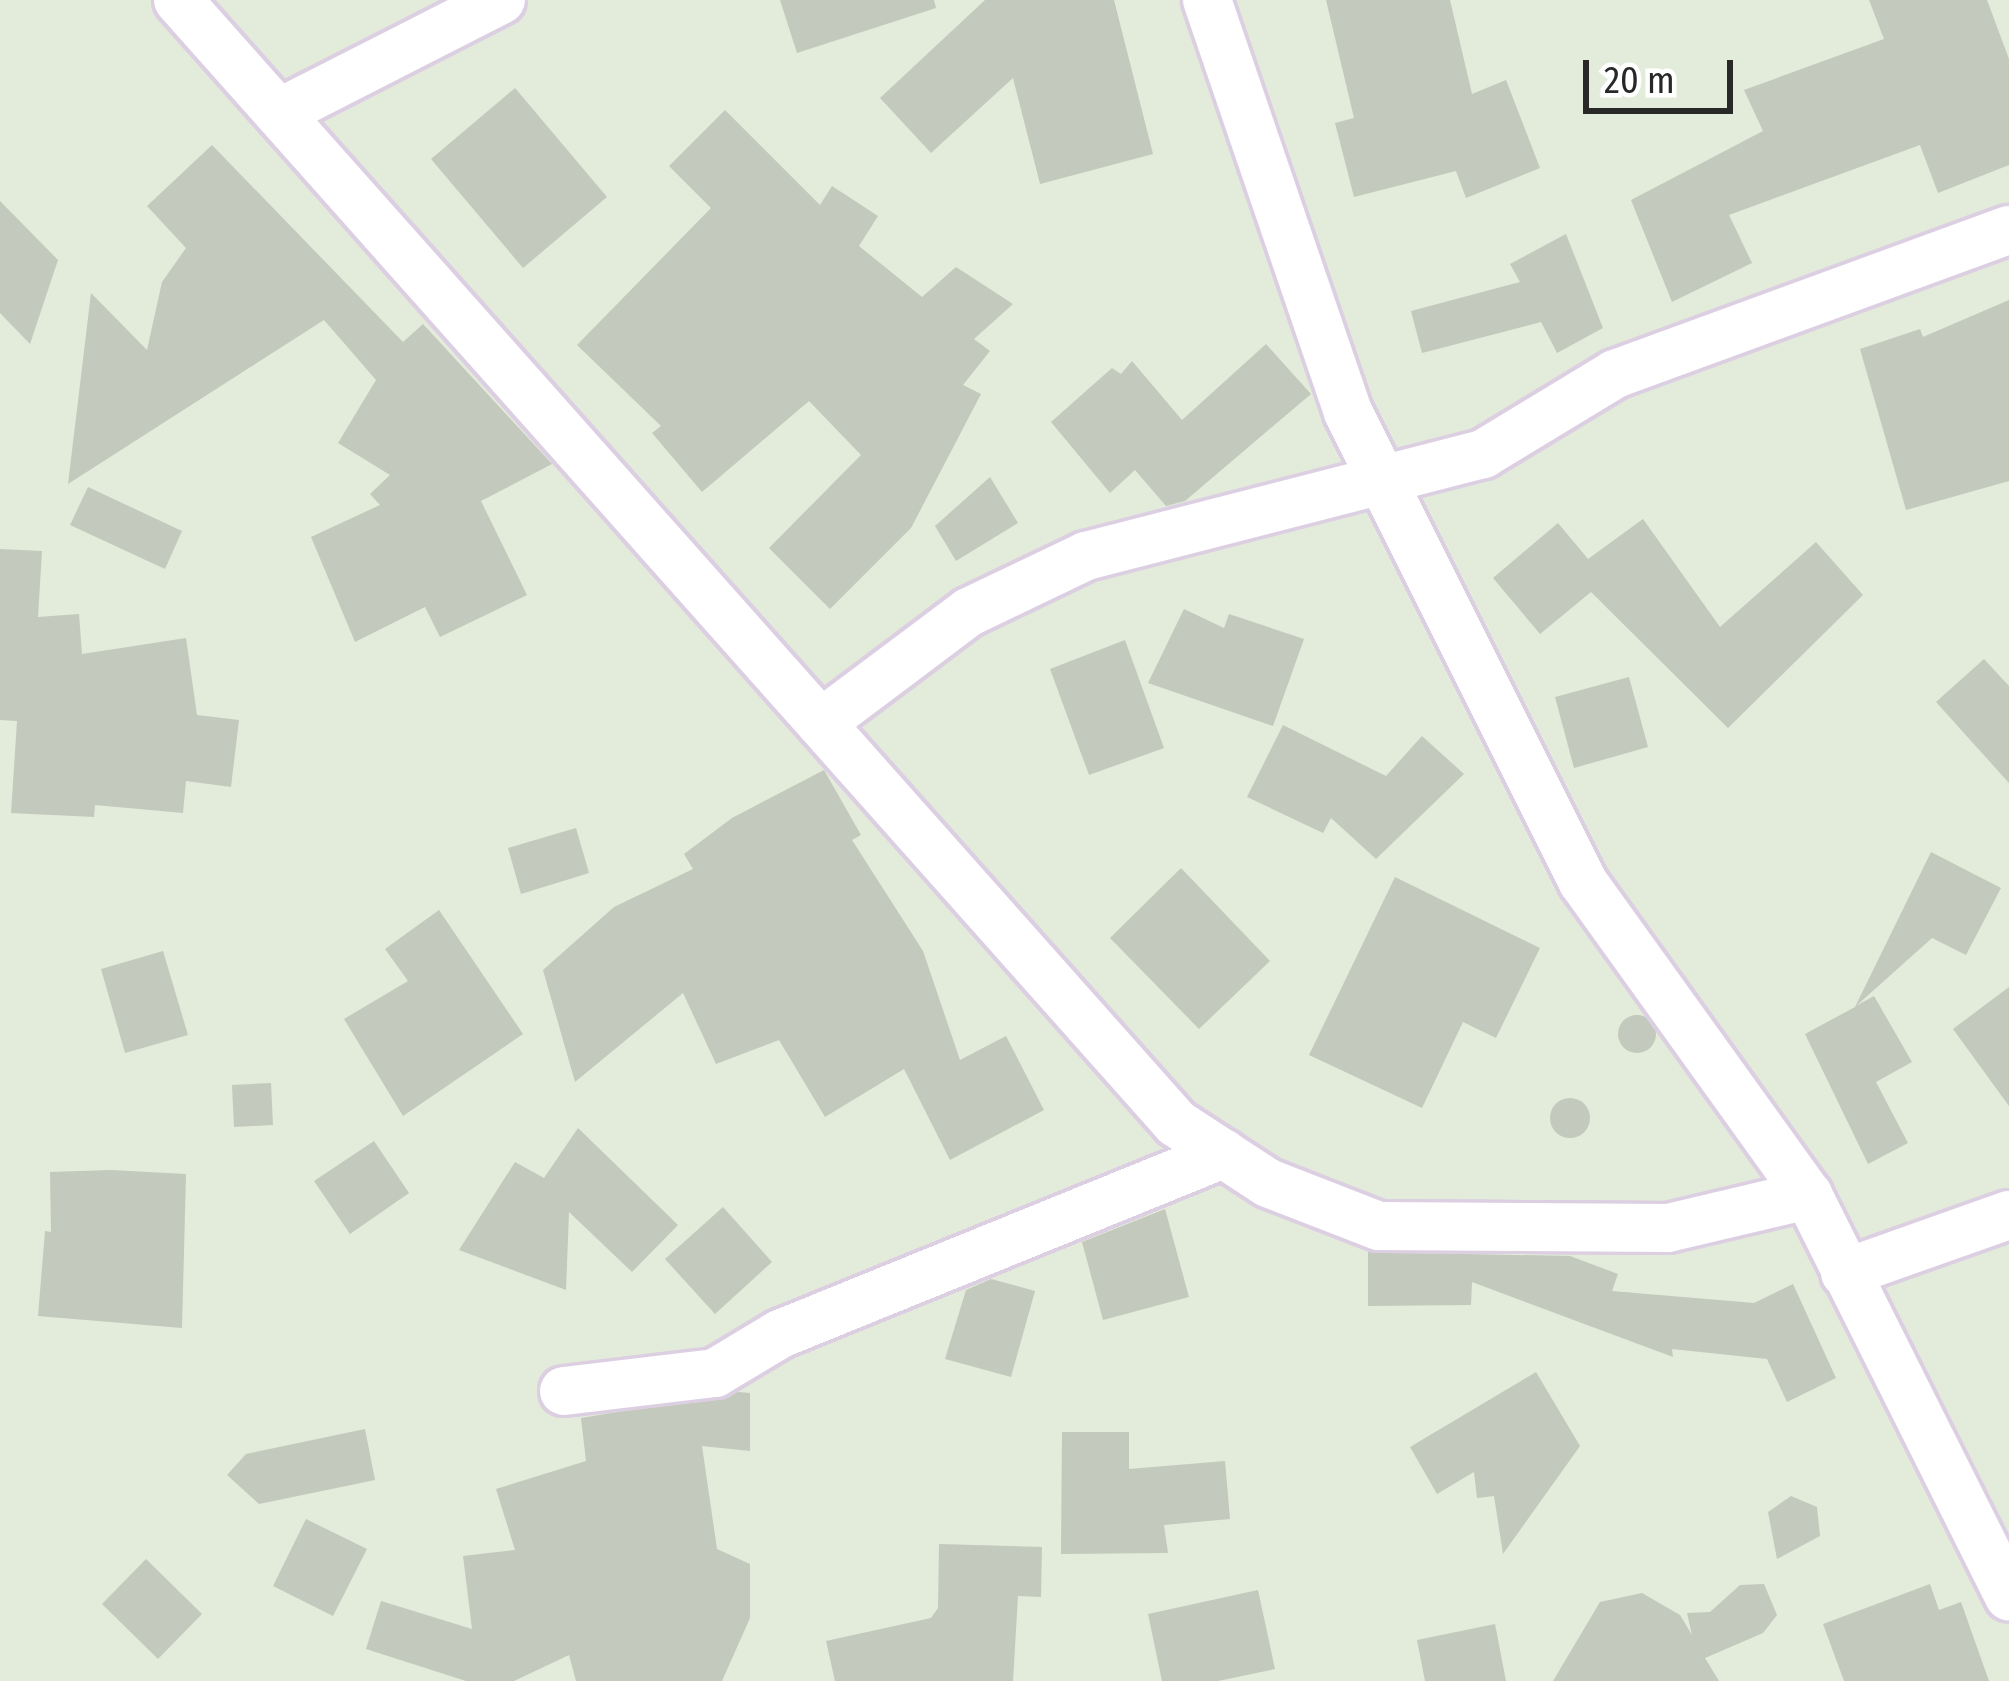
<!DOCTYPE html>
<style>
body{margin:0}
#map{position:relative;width:2009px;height:1681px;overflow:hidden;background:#e3ebda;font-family:"Fira Sans Condensed",sans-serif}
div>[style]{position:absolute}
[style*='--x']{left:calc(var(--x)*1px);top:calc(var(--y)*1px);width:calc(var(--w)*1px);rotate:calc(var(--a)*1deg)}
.building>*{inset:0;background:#c3c9bc}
.round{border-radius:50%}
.roads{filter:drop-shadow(3px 0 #dccfe2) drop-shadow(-3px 0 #dccfe2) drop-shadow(0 3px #dccfe2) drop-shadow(0 -3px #dccfe2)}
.street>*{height:48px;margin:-24px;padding:0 24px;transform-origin:24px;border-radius:24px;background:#fff}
span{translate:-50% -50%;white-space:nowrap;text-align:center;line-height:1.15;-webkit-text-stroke:9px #fff;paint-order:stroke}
.scale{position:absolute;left:1583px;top:60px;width:150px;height:54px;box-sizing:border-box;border:6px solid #282828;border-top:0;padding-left:15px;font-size:36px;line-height:42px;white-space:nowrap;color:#282828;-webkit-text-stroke:9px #fff;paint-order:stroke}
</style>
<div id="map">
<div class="building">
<i style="clip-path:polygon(780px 0,934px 0,936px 8px,797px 53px)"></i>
<i style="clip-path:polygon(985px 0,1114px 0,1153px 154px,1040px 184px,1013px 78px,931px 153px,880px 98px)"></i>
<i style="clip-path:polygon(1326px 0,1450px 0,1472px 94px,1506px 80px,1540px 168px,1466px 198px,1456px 171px,1354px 197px,1335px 123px,1354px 118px)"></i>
<i style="clip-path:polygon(1869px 0,1987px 0,2009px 59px,2009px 165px,1938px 193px,1920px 145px,1729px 215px,1752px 263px,1672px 302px,1631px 200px,1763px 131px,1744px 90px,1884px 39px)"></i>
<i style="clip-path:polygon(515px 88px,607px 197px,523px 268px,431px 159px)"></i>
<i style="clip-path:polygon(725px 110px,820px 205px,832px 186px,878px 216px,859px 246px,922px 297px,956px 267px,1013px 304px,974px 339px,990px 351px,963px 385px,981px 394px,911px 528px,830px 609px,769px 548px,861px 455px,809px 401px,702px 492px,652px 433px,661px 426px,577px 345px,711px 208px,669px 166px)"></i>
<i style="clip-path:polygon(212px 145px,403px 342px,423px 324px,552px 464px,481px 501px,527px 595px,440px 637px,425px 607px,355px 642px,311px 537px,380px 505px,370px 494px,390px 475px,338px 443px,376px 380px,324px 320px,68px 484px,91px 293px,147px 350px,162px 282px,186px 248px,147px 206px)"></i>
<i style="clip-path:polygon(0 201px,58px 260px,30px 344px,0 313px)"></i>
<i style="clip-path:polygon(1566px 234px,1603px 328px,1557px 353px,1541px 322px,1422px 353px,1411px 311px,1520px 282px,1510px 264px)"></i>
<i style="clip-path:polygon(2009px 300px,2009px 481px,1906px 510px,1860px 349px,1920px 329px,1923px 337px)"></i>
<i style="clip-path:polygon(1266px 344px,1311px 394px,1185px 501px,1166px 506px,1135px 470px,1110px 493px,1051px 422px,1112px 368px,1121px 374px,1132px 361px,1182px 420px)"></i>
<i style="clip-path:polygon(990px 477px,1018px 523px,956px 561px,935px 526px)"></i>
<i style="clip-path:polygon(88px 487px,182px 531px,165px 569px,70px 525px)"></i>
<i style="clip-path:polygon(1643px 519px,1720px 627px,1816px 542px,1863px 595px,1728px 728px,1591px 592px,1540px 634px,1493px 578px,1558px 523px,1588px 559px)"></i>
<i style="clip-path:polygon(0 549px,42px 551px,38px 617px,79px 614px,82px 654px,186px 638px,197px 715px,239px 720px,231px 787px,186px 781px,183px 813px,95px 805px,94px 817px,11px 813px,17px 721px,0 720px)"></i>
<i style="clip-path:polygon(1184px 609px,1224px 628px,1229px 614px,1304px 639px,1273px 726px,1148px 683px)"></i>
<i style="clip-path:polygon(1125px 640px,1164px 748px,1089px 775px,1050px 669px)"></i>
<i style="clip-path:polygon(1984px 659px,2009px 686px,2009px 783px,1936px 702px)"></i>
<i style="clip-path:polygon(1629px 677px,1648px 747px,1574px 768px,1555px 697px)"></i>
<i style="clip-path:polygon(1283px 725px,1386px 776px,1422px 736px,1464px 774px,1376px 859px,1331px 818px,1323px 833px,1247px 797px)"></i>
<i style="clip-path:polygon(824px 770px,861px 835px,852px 840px,923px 951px,960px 1060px,1006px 1036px,1044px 1110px,950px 1160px,904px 1069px,825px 1117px,779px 1040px,716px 1064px,683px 993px,575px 1082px,543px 970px,614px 907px,693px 869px,684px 854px,732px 818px)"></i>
<i style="clip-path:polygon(576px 828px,589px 873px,521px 894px,508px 848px)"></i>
<i style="clip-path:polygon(1931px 852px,2001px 888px,1966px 955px,1932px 938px,1856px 1006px,1874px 996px,1912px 1062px,1876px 1082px,1908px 1143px,1868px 1164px,1805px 1034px,1855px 1007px)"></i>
<i style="clip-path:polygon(1181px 868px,1270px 961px,1199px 1029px,1110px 938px)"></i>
<i style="clip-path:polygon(1395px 877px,1540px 948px,1496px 1038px,1463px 1022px,1422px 1108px,1309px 1055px)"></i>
<i style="clip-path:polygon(439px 910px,523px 1034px,403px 1116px,344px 1019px,408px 981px,385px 949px)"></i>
<i style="clip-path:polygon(163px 951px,188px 1035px,125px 1053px,101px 969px)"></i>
<i style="clip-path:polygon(2009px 987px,2009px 1106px,1953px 1029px)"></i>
<i class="round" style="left:1618px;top:1015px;width:38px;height:38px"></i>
<i style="clip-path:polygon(271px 1083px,273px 1125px,234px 1127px,232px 1085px)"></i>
<i class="round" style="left:1550px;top:1098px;width:40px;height:40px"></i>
<i style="clip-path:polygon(578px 1128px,678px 1225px,632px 1272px,569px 1212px,566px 1290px,459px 1250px,515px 1162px,544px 1178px)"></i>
<i style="clip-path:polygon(374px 1141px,409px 1193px,350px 1234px,314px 1181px)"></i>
<i style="clip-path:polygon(111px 1170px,186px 1174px,182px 1328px,38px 1316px,45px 1231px,51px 1232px,50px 1172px)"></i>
<i style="clip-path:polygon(723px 1207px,772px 1262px,715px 1314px,665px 1259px)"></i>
<i style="clip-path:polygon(1165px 1209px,1189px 1297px,1103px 1320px,1082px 1242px)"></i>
<i style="clip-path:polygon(1368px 1252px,1570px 1256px,1618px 1274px,1612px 1291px,1754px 1303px,1793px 1284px,1836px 1378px,1787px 1402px,1767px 1359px,1672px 1349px,1673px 1357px,1472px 1282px,1471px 1305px,1368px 1306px)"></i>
<i style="clip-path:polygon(991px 1279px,1035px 1291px,1011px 1377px,945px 1359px,966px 1290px)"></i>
<i style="clip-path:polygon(1536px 1372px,1580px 1446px,1503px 1554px,1494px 1496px,1477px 1498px,1474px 1472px,1437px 1494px,1410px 1447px)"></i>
<i style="clip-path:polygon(738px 1392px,750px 1393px,750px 1451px,702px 1446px,717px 1549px,750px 1564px,750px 1618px,722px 1681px,576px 1681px,569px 1655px,514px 1681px,466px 1681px,366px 1649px,381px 1601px,472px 1629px,463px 1556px,515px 1550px,496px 1489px,586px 1461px,581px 1418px)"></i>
<i style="clip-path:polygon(365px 1429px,375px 1480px,259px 1504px,227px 1475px,246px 1454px)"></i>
<i style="clip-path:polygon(1062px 1432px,1129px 1432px,1129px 1469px,1225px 1461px,1230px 1519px,1164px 1525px,1168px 1553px,1061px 1554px)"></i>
<i style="clip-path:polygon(1791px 1496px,1817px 1507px,1820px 1536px,1777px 1559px,1768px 1512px)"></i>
<i style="clip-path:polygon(306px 1519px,367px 1549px,333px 1616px,273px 1586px)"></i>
<i style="clip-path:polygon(939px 1544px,1042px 1547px,1041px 1597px,1018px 1596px,1013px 1681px,835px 1681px,826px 1641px,931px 1618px,938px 1608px)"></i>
<i style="clip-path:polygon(146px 1559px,202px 1614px,158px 1659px,102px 1604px)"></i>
<i style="clip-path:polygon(1764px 1584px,1777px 1615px,1763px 1633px,1705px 1658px,1719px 1681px,1553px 1681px,1600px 1602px,1642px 1593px,1680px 1615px,1692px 1635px,1687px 1613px,1710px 1612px,1740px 1585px)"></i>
<i style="clip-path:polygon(1930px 1584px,1939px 1610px,1961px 1602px,1989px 1681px,1844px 1681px,1823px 1624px)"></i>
<i style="clip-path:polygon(1258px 1590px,1275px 1669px,1218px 1681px,1162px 1681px,1148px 1614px)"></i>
<i style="clip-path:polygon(1495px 1624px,1506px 1681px,1425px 1681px,1417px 1640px)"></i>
</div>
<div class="roads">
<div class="street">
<i style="--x:178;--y:0;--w:1502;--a:48.37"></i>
<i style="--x:1176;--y:1123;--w:110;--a:33.1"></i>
<i style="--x:1268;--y:1183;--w:119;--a:21.2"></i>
<i style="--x:1379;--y:1226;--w:289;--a:0.4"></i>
<i style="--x:1668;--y:1228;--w:144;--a:-13.3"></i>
<i style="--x:1207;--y:0;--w:435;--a:71.1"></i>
<i style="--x:1348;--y:412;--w:525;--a:63.43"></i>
<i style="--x:1583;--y:882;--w:385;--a:54.3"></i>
<i style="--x:1808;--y:1195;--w:449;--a:63.4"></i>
<i style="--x:279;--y:113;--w:249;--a:-27"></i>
<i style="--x:821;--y:723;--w:185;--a:-36.9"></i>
<i style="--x:969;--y:612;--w:130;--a:-25.6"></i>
<i style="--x:1086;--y:556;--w:410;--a:-14.4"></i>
<i style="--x:1483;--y:454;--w:154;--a:-31.2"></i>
<i style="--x:1615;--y:374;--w:419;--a:-20.1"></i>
<i style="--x:1845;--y:1273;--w:174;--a:-19.5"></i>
<i style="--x:564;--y:1391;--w:152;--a:-6.8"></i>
<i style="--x:715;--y:1373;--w:76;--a:-31"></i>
<i style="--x:780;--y:1334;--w:479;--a:-22.1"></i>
</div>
</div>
<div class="scale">20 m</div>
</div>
